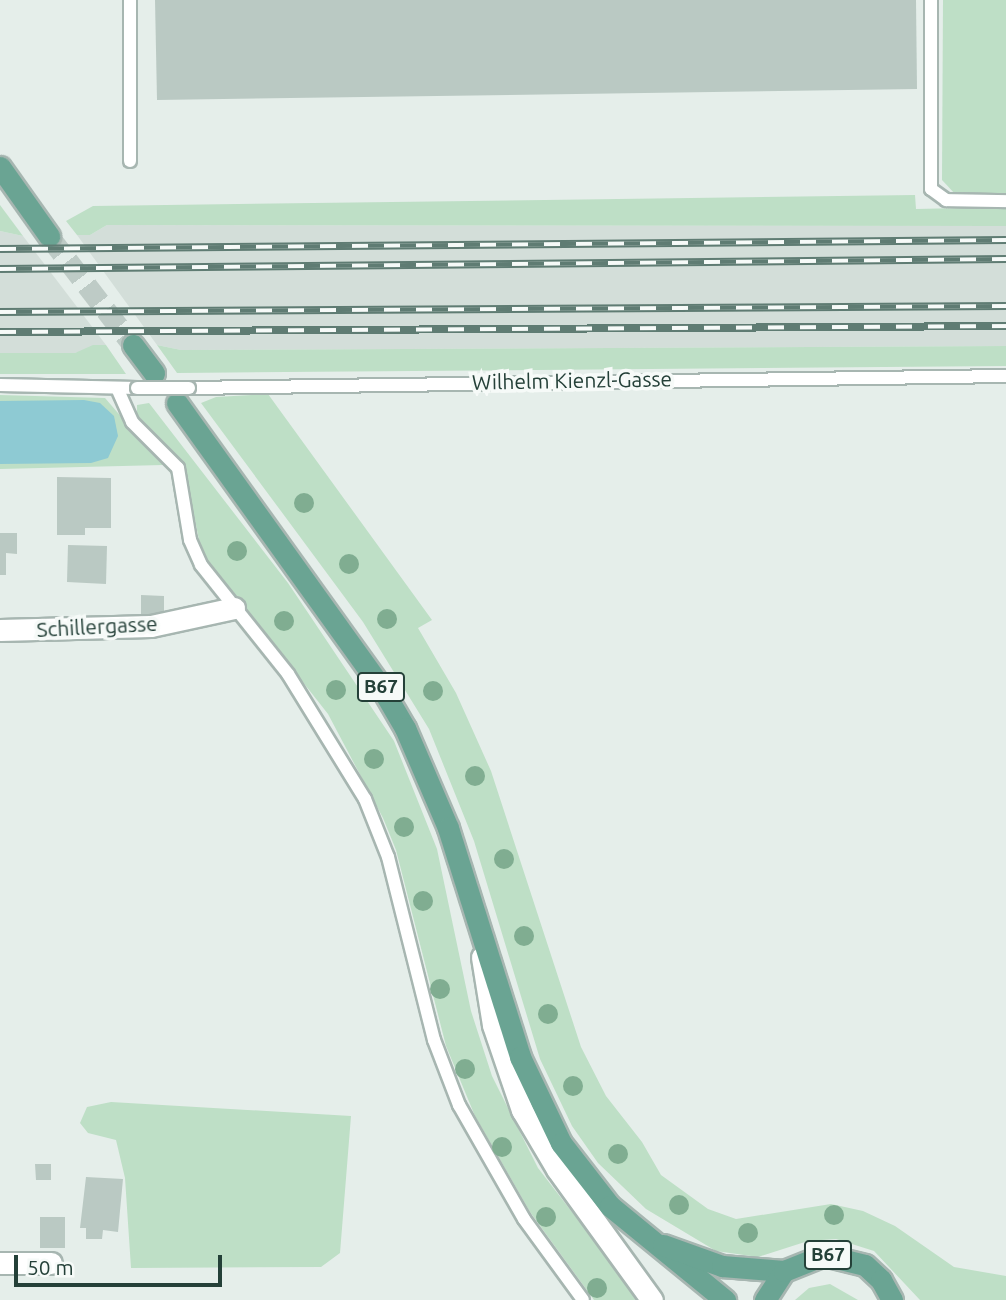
<!DOCTYPE html>
<style>
body{margin:0}
#map{position:relative;width:1006px;height:1300px;overflow:hidden;background:#e5eeea;font-family:Ubuntu,sans-serif}
div>[style]{position:absolute}
[style*='--x']{left:calc(var(--x)*1px);top:calc(var(--y)*1px);width:calc(var(--w)*1px);rotate:calc(var(--a)*1deg)}
.built>*{inset:0;background:#d3ded9}
.green>*{inset:0;background:#bedfc6}
.water>*{inset:0;background:#8ecad3}
.building>*{inset:0;background:#bac9c3}
.primary-tunnel>*{height:21px;margin-top:-10.5px;transform-origin:0;background:repeating-linear-gradient(90deg,#becbc6 0 21px,transparent 0 31px)}
.roads{filter:drop-shadow(2px 0 #a7b6b1) drop-shadow(-2px 0 #a7b6b1) drop-shadow(0 2px #a7b6b1) drop-shadow(0 -2px #a7b6b1)}
.lane>*{height:12px;margin:-6px;padding:0 6px;transform-origin:6px;border-radius:6px;background:#fff}
.street>*{height:21px;margin:-10.5px;padding:0 10.5px;transform-origin:10.5px;border-radius:10.5px;background:#fff}
.secondary>*{height:21px;margin:-10.5px;padding:0 10.5px;transform-origin:10.5px;border-radius:10.5px;background:#fff}
.primary>*{height:21px;margin:-10.5px;padding:0 10.5px;transform-origin:10.5px;border-radius:10.5px;background:#6aa493}
.rail>*{height:8px;margin-top:-4px;transform-origin:0;background:repeating-linear-gradient(90deg,#f6faf8 0 16px,#5f7c73 0 32px);box-sizing:border-box;border-block:2px solid #5f7c73}
.bridges{filter:drop-shadow(2px 0 #a7b6b1) drop-shadow(-2px 0 #a7b6b1) drop-shadow(0 2px #a7b6b1) drop-shadow(0 -2px #a7b6b1)}
.lane-bridge>*{height:12px;margin:-6px;padding:0 6px;transform-origin:6px;border-radius:6px;background:#fff}
.trees>*{width:20px;height:20px;margin:-10px;border-radius:50%;background:#80ad91}
span{translate:-50% -50%;white-space:nowrap;text-align:center;line-height:1.15;-webkit-text-stroke:7px #f6faf8;paint-order:stroke}
.shield-label span{padding:2px 5px;background:#f6faf8;border:2px solid;border-radius:5px;-webkit-text-stroke-width:0}
.shield-label{font-size:19px;color:#244038;font-weight:700}
.street-label{font-size:21px;color:#244038}
.scale{position:absolute;left:14px;top:1255px;width:208px;height:32px;box-sizing:border-box;border:4px solid #244038;border-top:0;padding-left:9px;font-size:21px;line-height:24px;white-space:nowrap;color:#244038;-webkit-text-stroke:5px #f6faf8;paint-order:stroke}
</style>
<div id="map">
<div class="built">
<i style="clip-path:polygon(107px 225px,1006px 226px,1006px 346px,181px 350px,157px 345px,77px 235px,90px 235px)"></i>
<i style="clip-path:polygon(0 231px,23px 236px,106px 345px,75px 353px,0 353px)"></i>
</div>
<div class="green">
<i style="clip-path:polygon(943px 0,1006px 0,1006px 194px,956px 195px,942px 180px)"></i>
<i style="clip-path:polygon(915px 195px,916px 209px,1006px 207px,1006px 226px,107px 225px,90px 235px,77px 235px,66px 221px,93px 206px)"></i>
<i style="clip-path:polygon(0 205px,23px 236px,0 231px)"></i>
<i style="clip-path:polygon(93px 345px,106px 345px,126px 374px,0 374px,0 353px,75px 353px)"></i>
<i style="clip-path:polygon(157px 345px,181px 350px,1006px 346px,1006px 366px,177px 373px)"></i>
<i style="clip-path:polygon(268px 394px,432px 620px,418px 628px,456px 693px,491px 771px,581px 1047px,606px 1096px,642px 1142px,661px 1175px,708px 1209px,736px 1219px,831px 1204px,863px 1211px,895px 1226px,954px 1267px,1006px 1276px,1006px 1300px,920px 1300px,874px 1251px,836px 1239px,808px 1241px,758px 1257px,716px 1251px,646px 1209px,598px 1163px,572px 1126px,540px 1059px,474px 841px,429px 729px,363px 622px,201px 403px,216px 397px)"></i>
<i style="clip-path:polygon(0 395px,105px 398px,163px 465px,0 469px)"></i>
<i style="clip-path:polygon(149px 403px,288px 583px,394px 741px,437px 849px,471px 1011px,492px 1076px,538px 1168px,640px 1300px,594px 1300px,530px 1212px,475px 1116px,446px 1046px,396px 850px,383px 818px,328px 714px,209px 563px,199px 540px,184px 465px,137px 415px,137px 405px)"></i>
<i style="clip-path:polygon(111px 1102px,351px 1116px,340px 1253px,321px 1267px,131px 1268px,125px 1178px,116px 1140px,88px 1133px,80px 1123px,87px 1107px)"></i>
<i style="clip-path:polygon(830px 1284px,858px 1300px,795px 1300px,809px 1288px)"></i>
</div>
<div class="water">
<i style="clip-path:polygon(84px 400px,100px 403px,114px 416px,118px 436px,108px 458px,91px 463px,0 464px,0 401px)"></i>
</div>
<div class="building">
<i style="clip-path:polygon(155px 0,916px 0,917px 89px,157px 100px)"></i>
<i style="clip-path:polygon(57px 477px,111px 478px,111px 528px,85px 528px,85px 535px,57px 535px)"></i>
<i style="clip-path:polygon(0 533px,17px 533px,17px 554px,6px 553px,6px 575px,0 575px)"></i>
<i style="clip-path:polygon(68px 545px,107px 546px,106px 584px,67px 582px)"></i>
<i style="clip-path:polygon(141px 595px,164px 596px,164px 616px,141px 616px)"></i>
<i style="clip-path:polygon(35px 1164px,51px 1164px,51px 1180px,36px 1180px)"></i>
<i style="clip-path:polygon(86px 1177px,123px 1179px,118px 1232px,103px 1230px,102px 1239px,86px 1239px,86px 1228px,80px 1228px)"></i>
<i style="clip-path:polygon(40px 1217px,65px 1217px,65px 1248px,40px 1248px)"></i>
</div>
<div class="primary-tunnel">
<i style="--x:49;--y:236;--w:138;--a:52.4"></i>
</div>
<div class="roads">
<div class="lane">
<i style="--x:130;--y:0;--w:161;--a:90"></i>
<i style="--x:931;--y:0;--w:189;--a:90"></i>
<i style="--x:931;--y:189;--w:19;--a:36"></i>
<i style="--x:946;--y:200;--w:60;--a:1"></i>
<i style="--x:0;--y:385;--w:137;--a:1.3"></i>
<i style="--x:117;--y:388;--w:37;--a:66"></i>
<i style="--x:132;--y:422;--w:65;--a:45"></i>
<i style="--x:178;--y:468;--w:73;--a:80.5"></i>
<i style="--x:190;--y:540;--w:27;--a:66"></i>
<i style="--x:201;--y:565;--w:139;--a:51.4"></i>
<i style="--x:288;--y:674;--w:147;--a:58.4"></i>
<i style="--x:365;--y:799;--w:62;--a:68.4"></i>
<i style="--x:388;--y:857;--w:189;--a:75.9"></i>
<i style="--x:434;--y:1040;--w:70;--a:69"></i>
<i style="--x:459;--y:1105;--w:131;--a:60.3"></i>
<i style="--x:524;--y:1219;--w:100;--a:53.9"></i>
<i style="--x:189;--y:388;--w:817;--a:-0.84"></i>
</div>
<div class="street">
<i style="--x:0;--y:630;--w:151;--a:-1.5"></i>
<i style="--x:151;--y:626;--w:85;--a:-12.2"></i>
<i style="--x:0;--y:1263;--w:51;--a:0"></i>
</div>
<div class="secondary">
<i style="--x:482;--y:957;--w:69;--a:80.8"></i>
<i style="--x:493;--y:1025;--w:90;--a:71.2"></i>
<i style="--x:522;--y:1110;--w:69;--a:59.3"></i>
<i style="--x:557;--y:1169;--w:162;--a:54.1"></i>
</div>
<div class="primary">
<i style="--x:0;--y:167;--w:85;--a:54.6"></i>
<i style="--x:133;--y:345;--w:35;--a:53"></i>
<i style="--x:177;--y:403;--w:350;--a:54.3"></i>
<i style="--x:381;--y:687;--w:48;--a:59.7"></i>
<i style="--x:405;--y:728;--w:109;--a:66.7"></i>
<i style="--x:448;--y:828;--w:240;--a:72.5"></i>
<i style="--x:520;--y:1057;--w:95;--a:64.5"></i>
<i style="--x:561;--y:1143;--w:80;--a:52.1"></i>
<i style="--x:610;--y:1206;--w:149;--a:39.3"></i>
<i style="--x:663;--y:1245;--w:63;--a:19.6"></i>
<i style="--x:722;--y:1266;--w:62;--a:4.6"></i>
<i style="--x:765;--y:1300;--w:35;--a:-57"></i>
<i style="--x:784;--y:1271;--w:43;--a:-21.8"></i>
<i style="--x:824;--y:1255;--w:42;--a:13.7"></i>
<i style="--x:865;--y:1265;--w:22;--a:43"></i>
<i style="--x:881;--y:1280;--w:23;--a:61"></i>
</div>
</div>
<div class="rail">
<i style="--x:0;--y:249;--w:1006;--a:-0.51"></i>
<i style="--x:0;--y:269;--w:1006;--a:-0.57"></i>
<i style="--x:0;--y:312;--w:1006;--a:-0.34"></i>
<i style="--x:0;--y:332;--w:1006;--a:-0.34"></i>
</div>
<div class="bridges">
<div class="lane-bridge">
<i style="--x:137;--y:388;--w:52;--a:0"></i>
</div>
</div>
<div class="trees">
<i style="left:304px;top:503px"></i>
<i style="left:237px;top:551px"></i>
<i style="left:349px;top:564px"></i>
<i style="left:387px;top:619px"></i>
<i style="left:284px;top:621px"></i>
<i style="left:336px;top:690px"></i>
<i style="left:433px;top:691px"></i>
<i style="left:374px;top:759px"></i>
<i style="left:475px;top:776px"></i>
<i style="left:404px;top:827px"></i>
<i style="left:504px;top:859px"></i>
<i style="left:423px;top:901px"></i>
<i style="left:524px;top:936px"></i>
<i style="left:440px;top:989px"></i>
<i style="left:548px;top:1014px"></i>
<i style="left:465px;top:1069px"></i>
<i style="left:573px;top:1086px"></i>
<i style="left:502px;top:1147px"></i>
<i style="left:618px;top:1154px"></i>
<i style="left:679px;top:1205px"></i>
<i style="left:834px;top:1215px"></i>
<i style="left:546px;top:1217px"></i>
<i style="left:748px;top:1233px"></i>
<i style="left:597px;top:1288px"></i>
</div>
<div class="shield-label">
<span style="left:381px;top:687px">B67</span>
<span style="left:828px;top:1255px">B67</span>
</div>
<div class="street-label">
<span style="left:572px;top:380px;rotate:-1deg">Wilhelm Kienzl-Gasse</span>
<span style="left:97px;top:626px;rotate:-3deg">Schillergasse</span>
</div>
<div class="scale">50 m</div>
</div>
